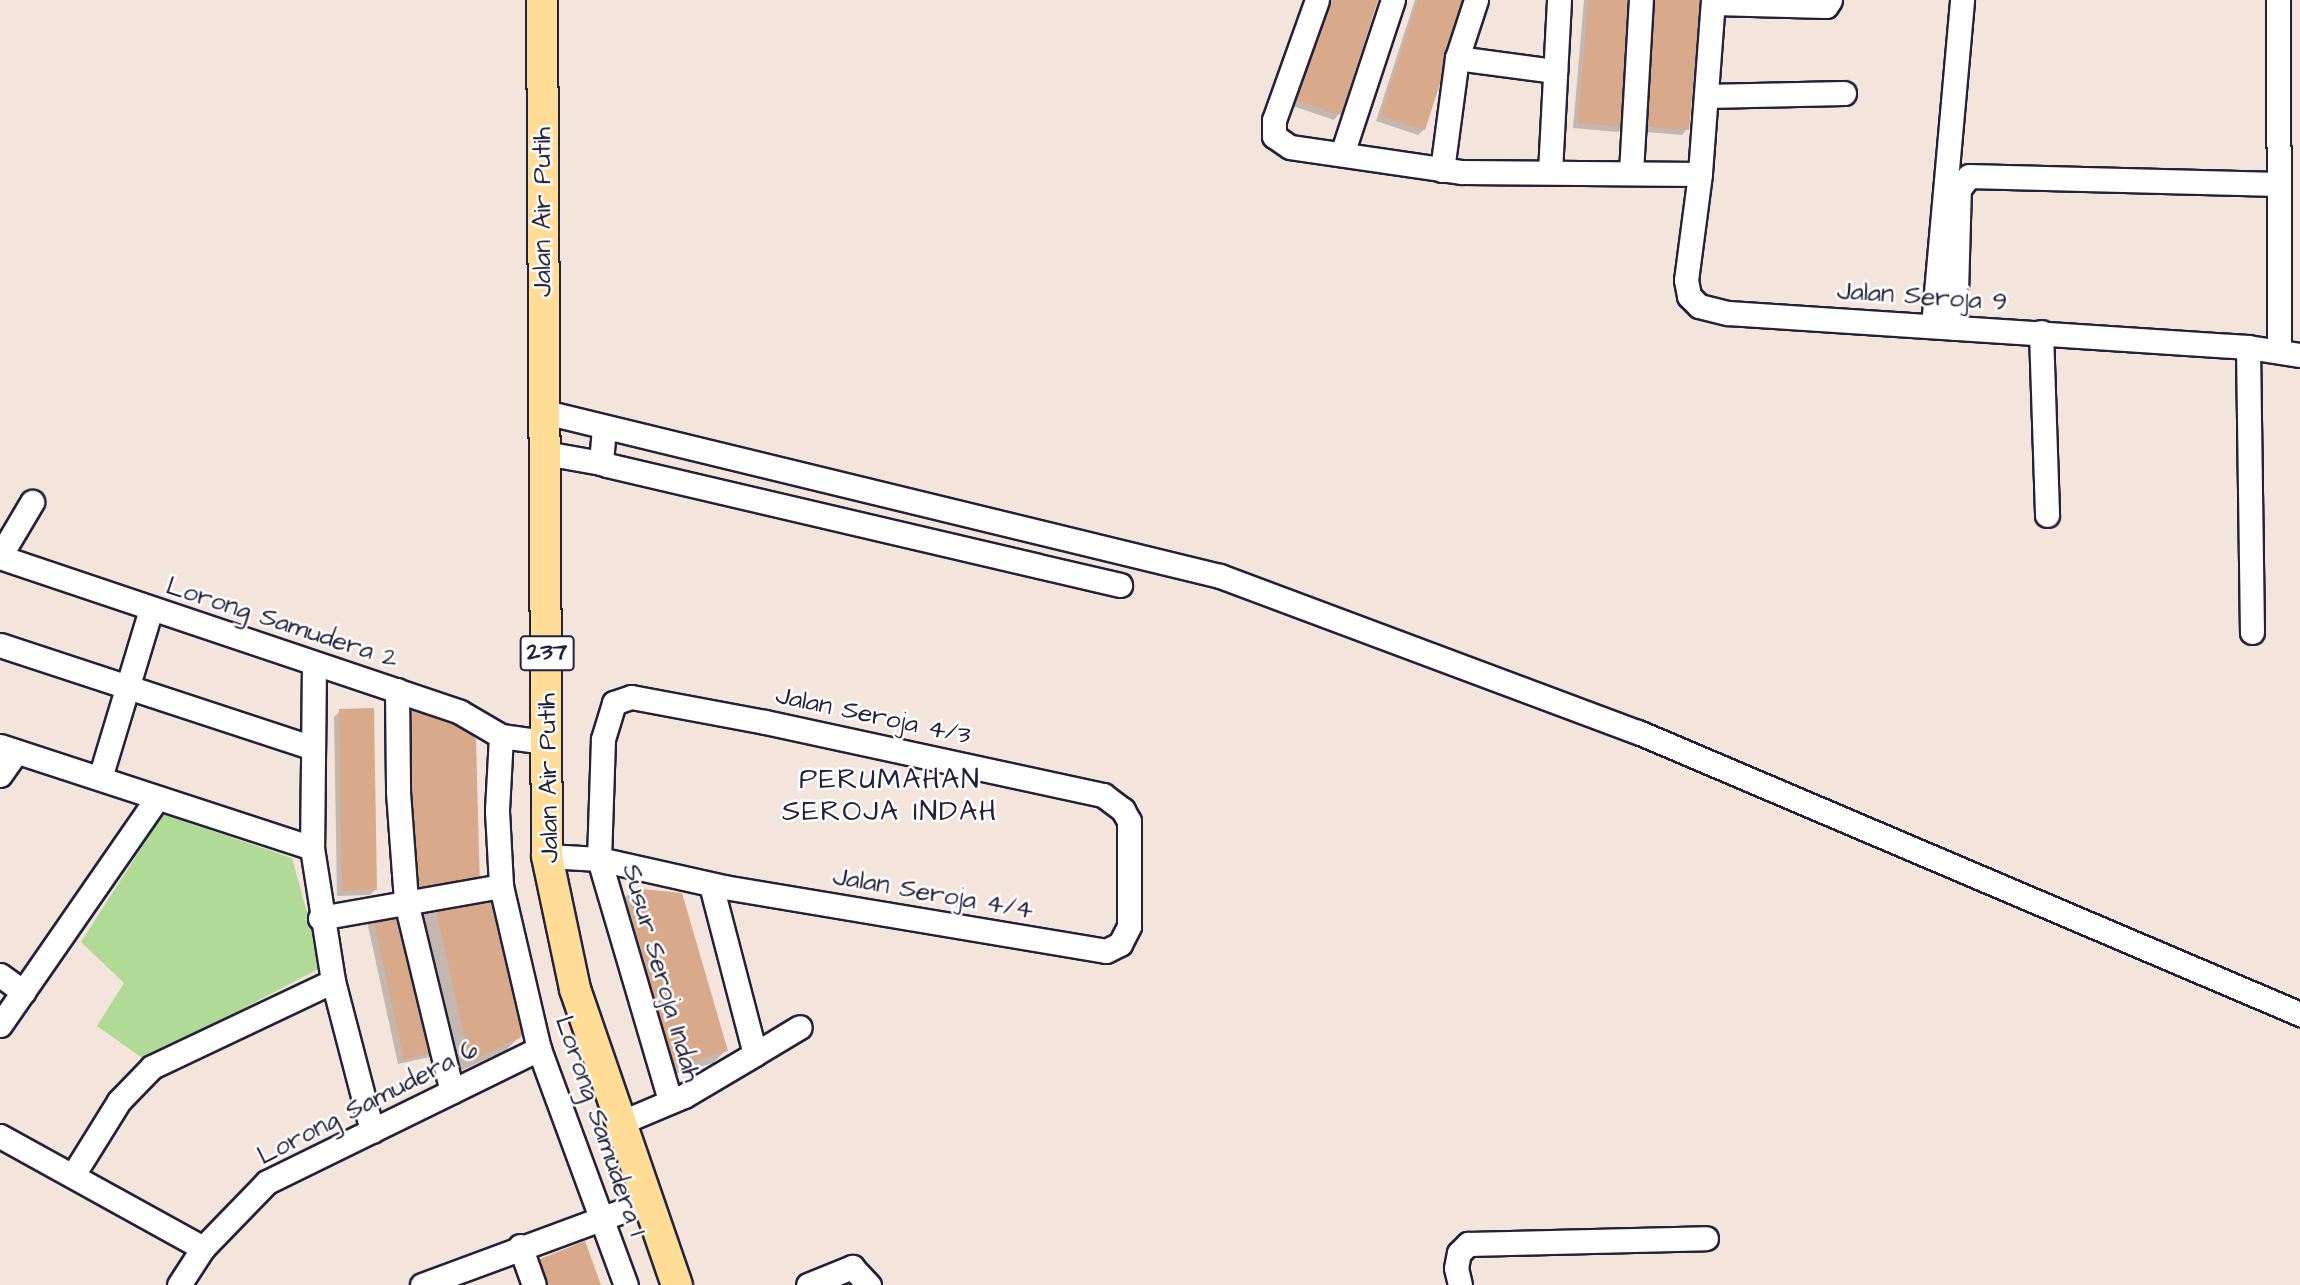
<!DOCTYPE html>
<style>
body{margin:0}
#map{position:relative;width:2300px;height:1285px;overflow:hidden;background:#f4e5dc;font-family:"Architects Daughter",sans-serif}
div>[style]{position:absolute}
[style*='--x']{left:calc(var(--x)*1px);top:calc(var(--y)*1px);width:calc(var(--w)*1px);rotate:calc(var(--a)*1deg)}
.green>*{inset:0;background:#b1da97}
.shadow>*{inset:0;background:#0003}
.building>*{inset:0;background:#d9a98b}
.roads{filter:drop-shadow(2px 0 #22223b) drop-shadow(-2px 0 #22223b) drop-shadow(0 2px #22223b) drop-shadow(0 -2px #22223b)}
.minor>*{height:23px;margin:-11.5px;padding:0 11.5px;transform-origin:11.5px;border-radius:11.5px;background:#fff}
.major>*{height:30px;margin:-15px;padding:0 15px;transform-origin:15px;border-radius:15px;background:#ffdd96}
span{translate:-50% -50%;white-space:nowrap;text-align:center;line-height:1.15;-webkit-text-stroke:5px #fff;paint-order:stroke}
.shield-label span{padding:2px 5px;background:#fff;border:2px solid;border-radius:5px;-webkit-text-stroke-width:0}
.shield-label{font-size:24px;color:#22223b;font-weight:700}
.street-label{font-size:26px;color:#22223b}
.neighbourhood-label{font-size:28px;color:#22223b;letter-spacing:2px}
</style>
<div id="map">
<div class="green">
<i style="clip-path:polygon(163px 814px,292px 858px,322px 967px,145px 1060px,97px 1026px,124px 983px,81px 942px)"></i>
</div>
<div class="shadow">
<i style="clip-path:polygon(1324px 0,1376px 0,1339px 114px,1334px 120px,1290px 105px)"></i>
<i style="clip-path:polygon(1415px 0,1465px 0,1424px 129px,1418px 135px,1376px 121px)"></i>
<i style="clip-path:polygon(1584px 0,1635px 0,1624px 126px,1618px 132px,1573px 128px)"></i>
<i style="clip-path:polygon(1699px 0,1687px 129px,1682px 135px,1635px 131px)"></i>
<i style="clip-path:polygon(411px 710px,479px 887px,519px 1037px,506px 1050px,458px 1072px,422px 916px,435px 904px,402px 901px,399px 722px)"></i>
<i style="clip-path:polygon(340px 711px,376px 889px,370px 895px,337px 896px,334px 717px)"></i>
<i style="clip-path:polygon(633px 890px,726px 1050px,713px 1063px,661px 1078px,620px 902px)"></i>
<i style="clip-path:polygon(404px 908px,436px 1051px,430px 1057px,398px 1064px,367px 921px)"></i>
</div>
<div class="building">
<i style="clip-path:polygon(1327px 0,1378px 0,1341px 115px,1295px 100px)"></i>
<i style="clip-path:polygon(1418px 0,1467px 0,1425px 130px,1381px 116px)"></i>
<i style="clip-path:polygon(1588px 0,1637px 0,1625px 127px,1578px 123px)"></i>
<i style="clip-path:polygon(1651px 0,1701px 0,1689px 130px,1640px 126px)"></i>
<i style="clip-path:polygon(374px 708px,377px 890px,342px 891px,339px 709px)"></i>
<i style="clip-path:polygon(410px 708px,465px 724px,476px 740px,480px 888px,414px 890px)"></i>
<i style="clip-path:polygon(632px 888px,682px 893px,728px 1051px,674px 1067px,629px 906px)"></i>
<i style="clip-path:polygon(498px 893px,531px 1022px,520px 1038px,470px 1061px,434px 902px)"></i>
<i style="clip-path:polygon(405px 906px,438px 1052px,404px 1060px,372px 913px)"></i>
<i style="clip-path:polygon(585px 1241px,601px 1285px,538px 1285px,530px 1263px)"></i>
</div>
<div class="roads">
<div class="minor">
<i style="--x:1317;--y:0;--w:127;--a:109.7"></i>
<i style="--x:1274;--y:120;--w:16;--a:90"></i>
<i style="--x:1274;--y:136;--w:19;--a:35"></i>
<i style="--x:1290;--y:147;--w:174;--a:8.3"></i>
<i style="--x:1462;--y:172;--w:238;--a:0.5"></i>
<i style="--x:1713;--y:0;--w:174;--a:94.3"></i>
<i style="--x:1700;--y:174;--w:107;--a:97.5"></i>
<i style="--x:1686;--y:280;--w:16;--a:79"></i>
<i style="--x:1689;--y:296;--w:14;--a:45"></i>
<i style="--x:1699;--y:306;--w:30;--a:14"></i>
<i style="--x:1728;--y:313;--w:521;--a:3.74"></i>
<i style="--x:2248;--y:347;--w:53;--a:8.7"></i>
<i style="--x:2278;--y:0;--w:349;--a:89.8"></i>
<i style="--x:1713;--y:3;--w:113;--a:1.5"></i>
<i style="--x:1826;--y:6;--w:7;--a:-56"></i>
<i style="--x:1457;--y:58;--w:99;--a:7.6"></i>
<i style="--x:1706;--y:96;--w:138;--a:-1.2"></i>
<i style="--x:1342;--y:154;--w:162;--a:-71.7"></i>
<i style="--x:1442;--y:170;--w:113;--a:-82.4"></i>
<i style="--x:1457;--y:58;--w:61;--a:-71.9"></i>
<i style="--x:1550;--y:172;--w:172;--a:-87"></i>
<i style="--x:1631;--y:172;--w:172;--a:-86.7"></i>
<i style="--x:1933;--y:326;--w:327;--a:-84.9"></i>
<i style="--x:1955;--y:328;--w:139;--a:-88.4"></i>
<i style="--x:1959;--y:189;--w:16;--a:-52"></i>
<i style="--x:1969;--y:176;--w:308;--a:1.5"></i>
<i style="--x:2041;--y:332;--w:183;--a:88.1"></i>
<i style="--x:2248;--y:347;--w:285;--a:89.2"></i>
<i style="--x:545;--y:412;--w:695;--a:13.66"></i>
<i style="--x:1220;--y:576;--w:446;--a:20.5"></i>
<i style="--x:1638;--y:732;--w:720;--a:23.07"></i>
<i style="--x:604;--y:428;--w:35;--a:95"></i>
<i style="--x:601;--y:463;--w:6;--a:18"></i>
<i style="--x:607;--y:465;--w:527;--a:13.17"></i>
<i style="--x:545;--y:453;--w:57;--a:10.1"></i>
<i style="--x:0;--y:556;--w:63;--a:-59.3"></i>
<i style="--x:0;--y:557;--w:485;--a:18.6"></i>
<i style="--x:460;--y:712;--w:48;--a:30.3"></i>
<i style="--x:501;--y:736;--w:43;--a:7.9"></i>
<i style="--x:0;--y:645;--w:327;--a:18.2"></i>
<i style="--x:314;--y:665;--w:183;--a:90.6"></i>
<i style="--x:312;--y:848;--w:135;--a:81"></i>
<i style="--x:333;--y:981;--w:155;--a:75.4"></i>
<i style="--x:397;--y:690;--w:102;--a:89.4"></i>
<i style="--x:398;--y:792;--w:110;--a:85.8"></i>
<i style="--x:406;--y:902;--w:195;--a:76.4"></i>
<i style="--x:501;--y:736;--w:75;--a:93.1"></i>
<i style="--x:497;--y:811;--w:75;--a:86.9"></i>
<i style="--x:501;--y:886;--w:167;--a:76.9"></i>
<i style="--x:539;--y:1049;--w:252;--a:69.8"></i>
<i style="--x:0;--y:746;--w:328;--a:18.1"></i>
<i style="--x:0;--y:775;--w:28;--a:-55"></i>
<i style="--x:100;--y:778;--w:177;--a:-73.2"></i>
<i style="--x:547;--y:856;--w:52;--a:3.3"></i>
<i style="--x:599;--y:859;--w:128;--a:12.6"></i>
<i style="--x:724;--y:887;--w:387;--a:9.5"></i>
<i style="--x:1106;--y:951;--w:16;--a:-27"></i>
<i style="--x:1120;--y:944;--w:20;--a:-63"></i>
<i style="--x:1129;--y:926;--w:105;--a:-90"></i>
<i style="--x:1129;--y:821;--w:13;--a:-119"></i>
<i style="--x:1123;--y:810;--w:25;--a:-143"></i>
<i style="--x:1103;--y:795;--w:346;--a:-167.8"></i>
<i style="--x:765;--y:722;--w:136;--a:-169.4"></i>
<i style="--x:631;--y:697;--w:18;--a:161"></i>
<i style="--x:614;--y:703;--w:38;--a:107"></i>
<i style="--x:603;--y:739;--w:120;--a:91.9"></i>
<i style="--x:599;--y:859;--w:252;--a:73.6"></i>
<i style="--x:320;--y:918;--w:184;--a:-10"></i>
<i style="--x:0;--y:975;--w:29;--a:36"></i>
<i style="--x:0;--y:1025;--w:276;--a:-55.3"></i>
<i style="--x:755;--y:1054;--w:52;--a:-31"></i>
<i style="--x:620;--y:1123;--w:69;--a:-22.9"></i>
<i style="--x:684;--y:1096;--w:82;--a:-30.6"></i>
<i style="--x:755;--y:1054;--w:175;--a:-104.6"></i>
<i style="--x:0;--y:1136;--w:232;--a:28.9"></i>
<i style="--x:73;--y:1175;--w:87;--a:-58.1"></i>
<i style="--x:119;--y:1101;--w:47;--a:-45.9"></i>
<i style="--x:152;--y:1067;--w:200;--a:-25.4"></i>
<i style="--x:520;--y:1246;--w:41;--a:70.3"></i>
<i style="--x:179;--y:1285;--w:44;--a:-57"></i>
<i style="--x:203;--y:1248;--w:92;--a:-45.9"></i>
<i style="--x:267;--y:1182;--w:303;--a:-26.1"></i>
<i style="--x:422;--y:1285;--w:239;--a:-20.3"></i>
<i style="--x:808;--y:1285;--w:48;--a:-22.2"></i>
<i style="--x:852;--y:1267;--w:25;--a:47"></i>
<i style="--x:1460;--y:1285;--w:17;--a:-103"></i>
<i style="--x:1456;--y:1268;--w:15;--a:-79"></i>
<i style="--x:1459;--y:1253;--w:13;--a:-45"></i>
<i style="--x:1468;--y:1244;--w:238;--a:-1.4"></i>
</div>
<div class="major">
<i style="--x:542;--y:0;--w:856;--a:89.67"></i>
<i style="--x:547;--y:856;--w:136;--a:78.1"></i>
<i style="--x:575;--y:989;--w:313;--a:71"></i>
</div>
</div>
<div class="shield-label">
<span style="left:547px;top:653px">237</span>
</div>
<div class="street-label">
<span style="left:543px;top:212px;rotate:-90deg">Jalan Air Putih</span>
<span style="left:1922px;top:297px;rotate:4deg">Jalan Seroja 9</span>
<span style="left:282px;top:623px;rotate:18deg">Lorong Samudera 2</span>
<span style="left:873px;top:716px;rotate:12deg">Jalan Seroja 4/3</span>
<span style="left:549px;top:778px;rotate:-91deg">Jalan Air Putih</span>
<span style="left:933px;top:894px;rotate:10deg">Jalan Seroja 4/4</span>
<span style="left:661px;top:973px;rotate:74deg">Susur Seroja Indah</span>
<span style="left:368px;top:1103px;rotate:-27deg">Lorong Samudera 6</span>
<span style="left:600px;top:1126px;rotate:71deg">Lorong Samudera 1</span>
</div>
<div class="neighbourhood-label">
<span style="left:890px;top:796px">PERUMAHAN<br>SEROJA INDAH</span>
</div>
</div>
